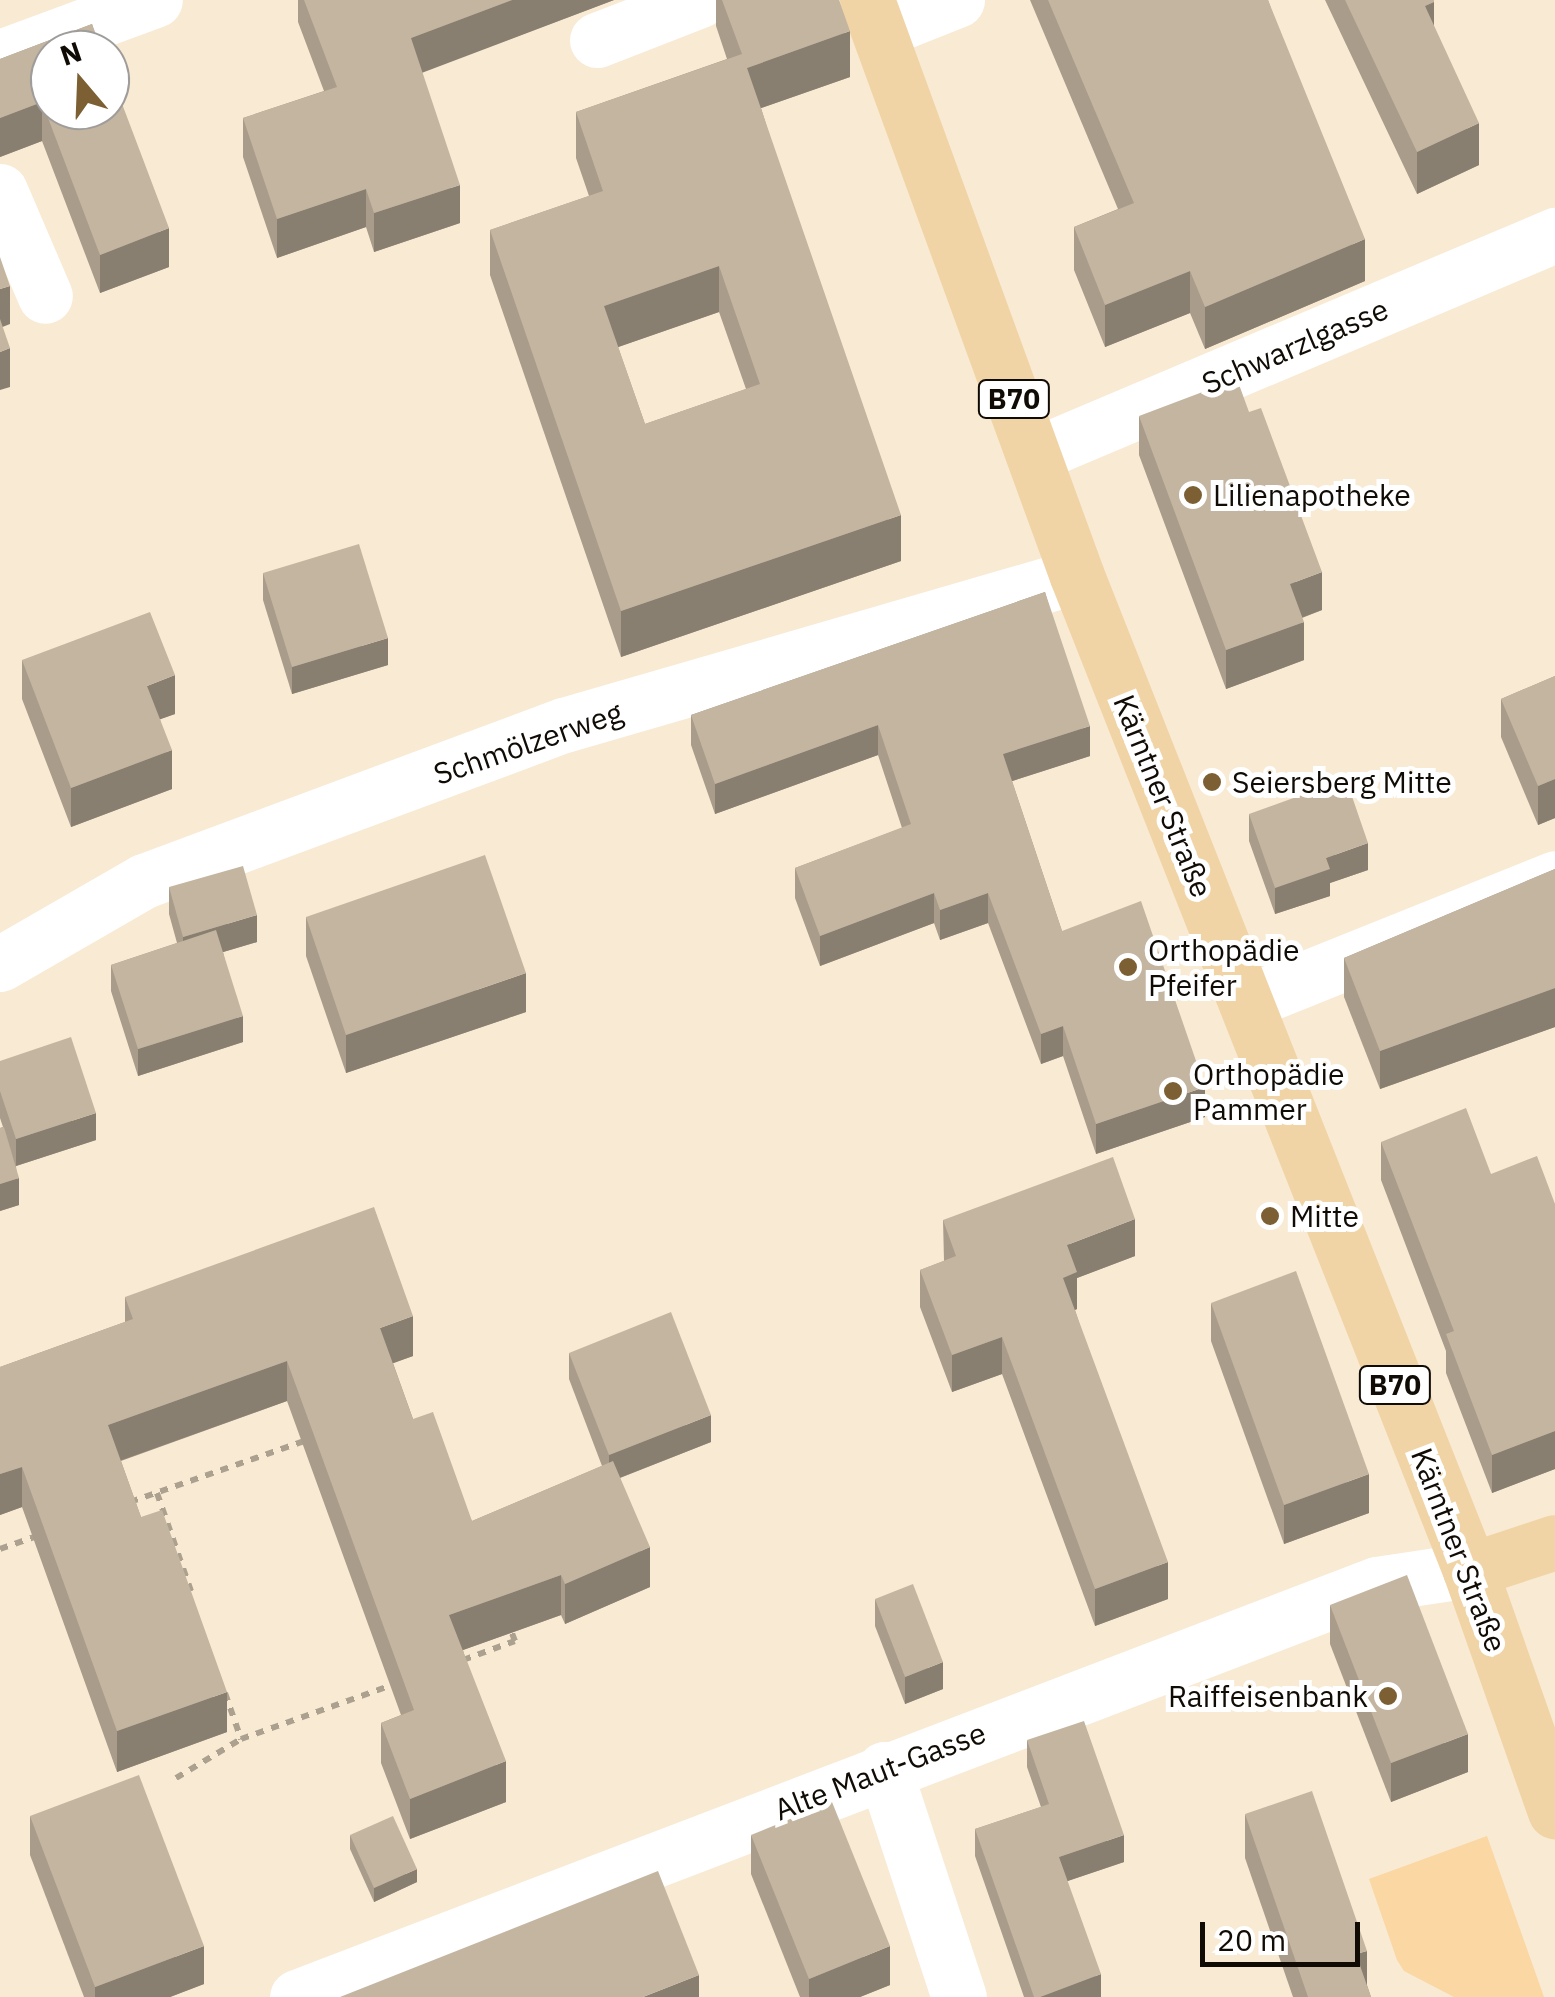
<!DOCTYPE html>
<meta charset="utf-8">
<style>
body{margin:0}
#map{position:relative;width:1555px;height:1997px;overflow:hidden;background:#f9ead3;font-family:"IBM Plex Sans",sans-serif}
div>[style]{position:absolute}
[style*='--x']{left:calc(var(--x)*1px);top:calc(var(--y)*1px);width:calc(var(--w)*1px);rotate:calc(var(--a)*1deg)}
.green>*{inset:0;background:#fad7a3}
.path>*{height:6px;margin-top:-3px;transform-origin:0;background:repeating-linear-gradient(90deg,#aca18f 0 8px,transparent 0 16px)}
.minor>*{height:55px;margin:-27.5px;padding:0 27.5px;transform-origin:27.5px;border-radius:27.5px;background:#fff}
.major>*{height:55px;margin:-27.5px;padding:0 27.5px;transform-origin:27.5px;border-radius:27.5px;background:#f1d4a6}
.wall>*{inset:0;background:#a99c8a}
.shaded-wall>*{inset:0;background:#897f70}
.building>*{inset:0;background:#c4b5a0}
.dots>*{width:28px;height:28px;translate:-50% -50%;box-sizing:border-box;border:5px solid #fff;border-radius:50%}
span{translate:-50% -50%;white-space:nowrap;text-align:center;line-height:1.15;-webkit-text-stroke:10px #fff;paint-order:stroke}
.shield-label span{padding:2px 8px;background:#fff;border:2px solid;border-radius:8px;-webkit-text-stroke-width:0}
.shield-label{font-size:28px;color:#100b05;font-weight:700}
.street-label{font-size:30px;color:#100b05}
.poi-label{font-size:30px;color:#100b05}
.left{translate:0 -50%;text-align:left}
.right{translate:-100% -50%;text-align:right}
.north{position:absolute;left:30px;top:30px;width:100px;height:100px;box-sizing:border-box;background:#fff;border:2px solid #9f9d9b;border-radius:50%;rotate:341deg;font-size:28px;font-weight:700;line-height:40px;text-align:center;color:#100b05}
.north::after{content:'';display:block;margin:auto;width:35px;height:45px;background:#7c6033;clip-path:polygon(50% 0,100% 100%,50% 72%,0 100%)}
.scale{position:absolute;left:1200px;top:1922px;width:160px;height:45px;box-sizing:border-box;border:5px solid #100b05;border-top:0;padding-left:12px;font-size:30px;line-height:35px;white-space:nowrap;color:#100b05;-webkit-text-stroke:8px #fff;paint-order:stroke}
</style>
<div id="map">
<div class="green">
<i style="clip-path:polygon(1487px 1836px,1544px 1997px,1454px 1997px,1404px 1971px,1397px 1960px,1369px 1879px)"></i>
</div>
<div class="path">
<i style="--x:157;--y:1493;--w:104;--a:70.9"></i>
<i style="--x:130;--y:1502;--w:188;--a:-19.3"></i>
<i style="--x:0;--y:1549;--w:42;--a:-19.3"></i>
<i style="--x:463;--y:1660;--w:55;--a:-20.1"></i>
<i style="--x:515;--y:1641;--w:17;--a:-111"></i>
<i style="--x:225;--y:1693;--w:49;--a:70.8"></i>
<i style="--x:176;--y:1778;--w:76;--a:-31"></i>
<i style="--x:241;--y:1739;--w:164;--a:-19.7"></i>
</div>
<div class="minor">
<i style="--x:879;--y:31;--w:84;--a:-21.7"></i>
<i style="--x:597;--y:40;--w:110;--a:-21.2"></i>
<i style="--x:0;--y:57;--w:165;--a:-20.2"></i>
<i style="--x:0;--y:191;--w:114;--a:66.8"></i>
<i style="--x:1034;--y:455;--w:566;--a:-22.89"></i>
<i style="--x:0;--y:964;--w:166;--a:-30"></i>
<i style="--x:144;--y:881;--w:448;--a:-20.4"></i>
<i style="--x:564;--y:725;--w:534;--a:-16.2"></i>
<i style="--x:1247;--y:1002;--w:332;--a:-21.9"></i>
<i style="--x:884;--y:1769;--w:240;--a:71.8"></i>
<i style="--x:297;--y:1997;--w:1156;--a:-20.93"></i>
<i style="--x:1377;--y:1584;--w:94;--a:-8.6"></i>
</div>
<div class="major">
<i style="--x:867;--y:0;--w:613;--a:69.97"></i>
<i style="--x:1077;--y:576;--w:1069;--a:68.43"></i>
<i style="--x:1470;--y:1570;--w:256;--a:70.6"></i>
<i style="--x:1470;--y:1570;--w:89;--a:-18.2"></i>
</div>
<div class="wall">
<i style="clip-path:polygon(298px 0,614px 0,422px 72px,460px 223px,374px 252px,366px 227px,277px 258px,243px 157px,243px 118px,324px 91px,298px 22px)"></i>
<i style="clip-path:polygon(evenodd,716px 0,839px 0,850px 77px,761px 108px,901px 561px,621px 657px,490px 275px,490px 230px,589px 196px,576px 158px,576px 112px,727px 59px,716px 26px,716px 0,719px 312px,746px 389px,645px 424px,618px 347px,719px 312px)"></i>
<i style="clip-path:polygon(1030px 0,1268px 0,1365px 281px,1205px 349px,1190px 313px,1105px 347px,1074px 270px,1074px 227px,1118px 209px)"></i>
<i style="clip-path:polygon(1325px 0,1434px 0,1434px 27px,1479px 165px,1417px 194px)"></i>
<i style="clip-path:polygon(92px 24px,169px 267px,100px 293px,42px 141px,0 157px,0 59px)"></i>
<i style="clip-path:polygon(1139px 416px,1322px 610px,1302px 618px,1304px 660px,1226px 689px,1139px 455px)"></i>
<i style="clip-path:polygon(263px 573px,388px 665px,292px 694px,263px 600px)"></i>
<i style="clip-path:polygon(1045px 592px,1090px 756px,1012px 781px,1062px 931px,1205px 1117px,1096px 1154px,1063px 1056px,1041px 1064px,988px 923px,940px 940px,934px 923px,820px 966px,795px 898px,795px 868px,902px 828px,878px 755px,715px 814px,691px 745px,691px 715px)"></i>
<i style="clip-path:polygon(22px 660px,175px 714px,160px 719px,172px 789px,71px 827px,22px 699px)"></i>
<i style="clip-path:polygon(1555px 676px,1555px 818px,1538px 825px,1501px 737px,1501px 699px)"></i>
<i style="clip-path:polygon(1249px 814px,1368px 870px,1330px 883px,1330px 896px,1275px 914px,1249px 841px)"></i>
<i style="clip-path:polygon(1555px 869px,1555px 1027px,1380px 1089px,1344px 997px,1344px 958px)"></i>
<i style="clip-path:polygon(169px 887px,257px 942px,223px 952px,243px 1042px,138px 1076px,111px 991px,111px 965px,177px 943px,169px 914px)"></i>
<i style="clip-path:polygon(306px 917px,526px 1012px,346px 1073px,306px 956px)"></i>
<i style="clip-path:polygon(0 1061px,96px 1140px,16px 1166px,19px 1205px,0 1211px,0 1128px,3px 1127px,0 1118px)"></i>
<i style="clip-path:polygon(1381px 1142px,1491px 1174px,1555px 1204px,1555px 1469px,1492px 1493px,1446px 1373px,1446px 1351px,1381px 1180px)"></i>
<i style="clip-path:polygon(943px 1220px,1135px 1256px,1077px 1278px,1077px 1309px,1075px 1310px,1168px 1599px,1095px 1626px,1002px 1374px,952px 1392px,920px 1307px,920px 1270px,944px 1261px)"></i>
<i style="clip-path:polygon(125px 1297px,413px 1356px,393px 1363px,413px 1419px,472px 1521px,602px 1466px,569px 1379px,569px 1353px,711px 1442px,620px 1478px,650px 1587px,565px 1624px,561px 1615px,463px 1650px,506px 1802px,410px 1839px,381px 1763px,381px 1723px,401px 1715px,287px 1401px,121px 1461px,141px 1517px,227px 1732px,117px 1772px,22px 1507px,0 1515px,0 1367px,125px 1322px)"></i>
<i style="clip-path:polygon(1211px 1303px,1369px 1513px,1284px 1544px,1211px 1341px)"></i>
<i style="clip-path:polygon(875px 1599px,943px 1689px,905px 1704px,875px 1626px)"></i>
<i style="clip-path:polygon(1330px 1605px,1468px 1772px,1391px 1802px,1330px 1644px)"></i>
<i style="clip-path:polygon(1027px 1740px,1124px 1862px,1067px 1881px,1101px 1997px,1024px 1997px,975px 1856px,975px 1829px,1041px 1807px,1027px 1767px)"></i>
<i style="clip-path:polygon(1245px 1814px,1367px 1985px,1371px 1997px,1293px 1997px,1245px 1858px)"></i>
<i style="clip-path:polygon(30px 1816px,204px 1984px,170px 1997px,84px 1997px,30px 1855px)"></i>
<i style="clip-path:polygon(350px 1835px,417px 1882px,374px 1902px,350px 1849px)"></i>
<i style="clip-path:polygon(751px 1835px,890px 1985px,860px 1997px,800px 1997px,751px 1874px)"></i>
</div>
<div class="shaded-wall">
<i style="clip-path:polygon(512px 0,614px 0,411px 77px,411px 38px)"></i>
<i style="clip-path:polygon(1434px 2px,1434px 44px,1425px 6px)"></i>
<i style="clip-path:polygon(850px 31px,850px 77px,747px 113px,747px 68px)"></i>
<i style="clip-path:polygon(42px 102px,42px 141px,0 157px,0 118px)"></i>
<i style="clip-path:polygon(1479px 123px,1479px 165px,1417px 194px,1417px 152px)"></i>
<i style="clip-path:polygon(460px 185px,460px 223px,374px 252px,374px 213px)"></i>
<i style="clip-path:polygon(366px 189px,366px 227px,277px 258px,277px 219px)"></i>
<i style="clip-path:polygon(169px 228px,169px 267px,100px 293px,100px 255px)"></i>
<i style="clip-path:polygon(1365px 239px,1365px 281px,1205px 349px,1205px 307px)"></i>
<i style="clip-path:polygon(719px 266px,719px 312px,604px 352px,604px 306px)"></i>
<i style="clip-path:polygon(1190px 271px,1190px 313px,1105px 347px,1105px 305px)"></i>
<i style="clip-path:polygon(10px 286px,10px 324px,0 328px,0 289px)"></i>
<i style="clip-path:polygon(10px 348px,10px 387px,0 390px,0 352px)"></i>
<i style="clip-path:polygon(901px 515px,901px 561px,621px 657px,621px 611px)"></i>
<i style="clip-path:polygon(1322px 572px,1322px 610px,1290px 622px,1290px 584px)"></i>
<i style="clip-path:polygon(1304px 622px,1304px 660px,1226px 689px,1226px 650px)"></i>
<i style="clip-path:polygon(388px 638px,388px 665px,292px 694px,292px 667px)"></i>
<i style="clip-path:polygon(175px 675px,175px 714px,147px 724px,147px 686px)"></i>
<i style="clip-path:polygon(878px 725px,878px 755px,715px 814px,715px 784px)"></i>
<i style="clip-path:polygon(1090px 726px,1090px 756px,1003px 784px,1003px 754px)"></i>
<i style="clip-path:polygon(172px 750px,172px 789px,71px 827px,71px 788px)"></i>
<i style="clip-path:polygon(1555px 779px,1555px 818px,1538px 825px,1538px 786px)"></i>
<i style="clip-path:polygon(1368px 843px,1368px 870px,1330px 883px,1330px 896px,1275px 914px,1275px 888px,1326px 858px)"></i>
<i style="clip-path:polygon(934px 893px,934px 923px,820px 966px,820px 936px)"></i>
<i style="clip-path:polygon(988px 893px,988px 923px,940px 940px,940px 910px)"></i>
<i style="clip-path:polygon(257px 915px,257px 942px,183px 964px,183px 937px)"></i>
<i style="clip-path:polygon(526px 973px,526px 1012px,346px 1073px,346px 1035px)"></i>
<i style="clip-path:polygon(1555px 988px,1555px 1027px,1380px 1089px,1380px 1051px)"></i>
<i style="clip-path:polygon(243px 1016px,243px 1042px,138px 1076px,138px 1049px)"></i>
<i style="clip-path:polygon(1063px 1026px,1063px 1056px,1041px 1064px,1041px 1034px)"></i>
<i style="clip-path:polygon(1205px 1087px,1205px 1117px,1096px 1154px,1096px 1124px)"></i>
<i style="clip-path:polygon(96px 1113px,96px 1140px,16px 1166px,16px 1139px)"></i>
<i style="clip-path:polygon(19px 1178px,19px 1205px,0 1211px,0 1184px)"></i>
<i style="clip-path:polygon(1135px 1219px,1135px 1256px,1077px 1278px,1077px 1309px,1063px 1315px,1063px 1278px,1067px 1245px)"></i>
<i style="clip-path:polygon(413px 1316px,413px 1356px,380px 1368px,380px 1328px)"></i>
<i style="clip-path:polygon(1002px 1337px,1002px 1374px,952px 1392px,952px 1355px)"></i>
<i style="clip-path:polygon(287px 1361px,287px 1401px,108px 1465px,108px 1425px)"></i>
<i style="clip-path:polygon(711px 1415px,711px 1442px,609px 1482px,609px 1455px)"></i>
<i style="clip-path:polygon(1555px 1431px,1555px 1469px,1492px 1493px,1492px 1455px)"></i>
<i style="clip-path:polygon(22px 1467px,22px 1507px,0 1515px,0 1474px)"></i>
<i style="clip-path:polygon(1369px 1474px,1369px 1513px,1284px 1544px,1284px 1505px)"></i>
<i style="clip-path:polygon(650px 1547px,650px 1587px,565px 1624px,565px 1584px)"></i>
<i style="clip-path:polygon(1168px 1562px,1168px 1599px,1095px 1626px,1095px 1589px)"></i>
<i style="clip-path:polygon(561px 1575px,561px 1615px,449px 1655px,449px 1615px)"></i>
<i style="clip-path:polygon(943px 1662px,943px 1689px,905px 1704px,905px 1677px)"></i>
<i style="clip-path:polygon(227px 1692px,227px 1732px,117px 1772px,117px 1731px)"></i>
<i style="clip-path:polygon(1468px 1734px,1468px 1772px,1391px 1802px,1391px 1763px)"></i>
<i style="clip-path:polygon(506px 1761px,506px 1802px,410px 1839px,410px 1799px)"></i>
<i style="clip-path:polygon(1124px 1835px,1124px 1862px,1059px 1884px,1059px 1857px)"></i>
<i style="clip-path:polygon(417px 1869px,417px 1882px,374px 1902px,374px 1888px)"></i>
<i style="clip-path:polygon(204px 1946px,204px 1984px,170px 1997px,95px 1997px,95px 1987px)"></i>
<i style="clip-path:polygon(890px 1946px,890px 1985px,860px 1997px,809px 1997px,809px 1979px)"></i>
<i style="clip-path:polygon(1367px 1951px,1367px 1995px,1356px 1954px)"></i>
<i style="clip-path:polygon(1101px 1974px,1101px 1997px,1040px 1997px)"></i>
<i style="clip-path:polygon(699px 1975px,699px 1997px,643px 1997px)"></i>
</div>
<div class="building">
<i style="clip-path:polygon(304px 0,512px 0,411px 38px,460px 185px,374px 213px,366px 189px,277px 219px,243px 118px,337px 87px)"></i>
<i style="clip-path:polygon(evenodd,722px 0,839px 0,850px 31px,747px 68px,901px 515px,621px 611px,490px 230px,603px 191px,576px 112px,742px 54px,722px 0,719px 266px,760px 384px,645px 424px,604px 306px,719px 266px)"></i>
<i style="clip-path:polygon(1048px 0,1268px 0,1365px 239px,1205px 307px,1190px 271px,1105px 305px,1074px 227px,1134px 203px)"></i>
<i style="clip-path:polygon(1345px 0,1434px 0,1434px 2px,1425px 6px,1479px 123px,1417px 152px)"></i>
<i style="clip-path:polygon(92px 24px,102px 50px,50px 50px,50px 110px,110px 110px,110px 72px,169px 228px,100px 255px,42px 102px,0 118px,0 59px)"></i>
<i style="clip-path:polygon(0 257px,10px 286px,0 289px)"></i>
<i style="clip-path:polygon(0 319px,10px 348px,0 352px)"></i>
<i style="clip-path:polygon(1237px 379px,1249px 412px,1261px 408px,1322px 572px,1290px 584px,1304px 622px,1226px 650px,1139px 416px)"></i>
<i style="clip-path:polygon(359px 544px,388px 638px,292px 667px,263px 573px)"></i>
<i style="clip-path:polygon(1045px 592px,1090px 726px,1003px 754px,1062px 931px,1141px 901px,1205px 1087px,1096px 1124px,1063px 1026px,1041px 1034px,988px 893px,940px 910px,934px 893px,820px 936px,795px 868px,911px 824px,878px 725px,715px 784px,691px 715px)"></i>
<i style="clip-path:polygon(150px 612px,175px 675px,147px 686px,172px 750px,71px 788px,22px 660px)"></i>
<i style="clip-path:polygon(1555px 676px,1555px 779px,1538px 786px,1501px 699px)"></i>
<i style="clip-path:polygon(1346px 779px,1368px 843px,1326px 858px,1330px 869px,1275px 888px,1249px 814px)"></i>
<i style="clip-path:polygon(485px 855px,526px 973px,346px 1035px,306px 917px)"></i>
<i style="clip-path:polygon(243px 866px,257px 915px,183px 937px,169px 887px)"></i>
<i style="clip-path:polygon(1555px 869px,1555px 988px,1380px 1051px,1344px 958px)"></i>
<i style="clip-path:polygon(216px 930px,243px 1016px,138px 1049px,111px 965px)"></i>
<i style="clip-path:polygon(71px 1037px,96px 1113px,16px 1139px,0 1091px,0 1061px)"></i>
<i style="clip-path:polygon(1466px 1108px,1491px 1174px,1537px 1156px,1555px 1204px,1555px 1431px,1492px 1455px,1446px 1334px,1454px 1331px,1381px 1142px)"></i>
<i style="clip-path:polygon(4px 1127px,19px 1178px,0 1184px,0 1128px)"></i>
<i style="clip-path:polygon(1113px 1157px,1135px 1219px,1067px 1245px,1077px 1272px,1063px 1278px,1168px 1562px,1095px 1589px,1002px 1337px,952px 1355px,920px 1270px,956px 1256px,943px 1220px)"></i>
<i style="clip-path:polygon(374px 1207px,413px 1316px,380px 1328px,413px 1419px,433px 1412px,472px 1521px,613px 1461px,650px 1547px,565px 1584px,561px 1575px,449px 1615px,506px 1761px,410px 1799px,381px 1723px,414px 1710px,287px 1361px,108px 1425px,141px 1517px,162px 1510px,227px 1692px,117px 1731px,22px 1467px,0 1474px,0 1367px,133px 1319px,125px 1297px)"></i>
<i style="clip-path:polygon(1296px 1271px,1369px 1474px,1284px 1505px,1211px 1303px)"></i>
<i style="clip-path:polygon(671px 1312px,711px 1415px,609px 1455px,569px 1353px)"></i>
<i style="clip-path:polygon(1407px 1575px,1468px 1734px,1391px 1763px,1330px 1605px)"></i>
<i style="clip-path:polygon(913px 1584px,943px 1662px,905px 1677px,875px 1599px)"></i>
<i style="clip-path:polygon(1084px 1721px,1124px 1835px,1059px 1857px,1101px 1974px,1040px 1997px,1034px 1997px,975px 1829px,1049px 1804px,1027px 1740px)"></i>
<i style="clip-path:polygon(139px 1775px,204px 1946px,95px 1987px,30px 1816px)"></i>
<i style="clip-path:polygon(1312px 1791px,1367px 1951px,1356px 1954px,1371px 1997px,1308px 1997px,1245px 1814px)"></i>
<i style="clip-path:polygon(832px 1802px,890px 1946px,809px 1979px,751px 1835px)"></i>
<i style="clip-path:polygon(393px 1816px,417px 1869px,374px 1888px,350px 1835px)"></i>
<i style="clip-path:polygon(658px 1871px,699px 1975px,643px 1997px,340px 1997px)"></i>
</div>
<div class="dots">
<i style="left:1193px;top:495px;background:#7c6033"></i>
<i style="left:1212px;top:782px;background:#7c6033"></i>
<i style="left:1128px;top:967px;background:#7c6033"></i>
<i style="left:1173px;top:1091px;background:#7c6033"></i>
<i style="left:1270px;top:1216px;background:#7c6033"></i>
<i style="left:1388px;top:1696px;background:#7c6033"></i>
</div>
<div class="shield-label">
<span style="left:1014px;top:399px">B70</span>
<span style="left:1395px;top:1385px">B70</span>
</div>
<div class="street-label">
<span style="left:1295px;top:346px;rotate:-23deg">Schwarzlgasse</span>
<span style="left:528px;top:743px;rotate:-19deg">Schmölzerweg</span>
<span style="left:1163px;top:796px;rotate:68deg">Kärntner Straße</span>
<span style="left:1459px;top:1550px;rotate:69deg">Kärntner Straße</span>
<span style="left:880px;top:1771px;rotate:-21deg">Alte Maut-Gasse</span>
</div>
<div class="poi-label">
<span class="left" style="left:1213px;top:495px">Lilienapotheke</span>
<span class="left" style="left:1232px;top:782px">Seiersberg Mitte</span>
<span class="left" style="left:1148px;top:967px">Orthopädie<br>Pfeifer</span>
<span class="left" style="left:1193px;top:1091px">Orthopädie<br>Pammer</span>
<span class="left" style="left:1290px;top:1216px">Mitte</span>
<span class="right" style="left:1368px;top:1696px">Raiffeisenbank</span>
</div>
<div class="north">N</div>
<div class="scale">20 m</div>
</div>
